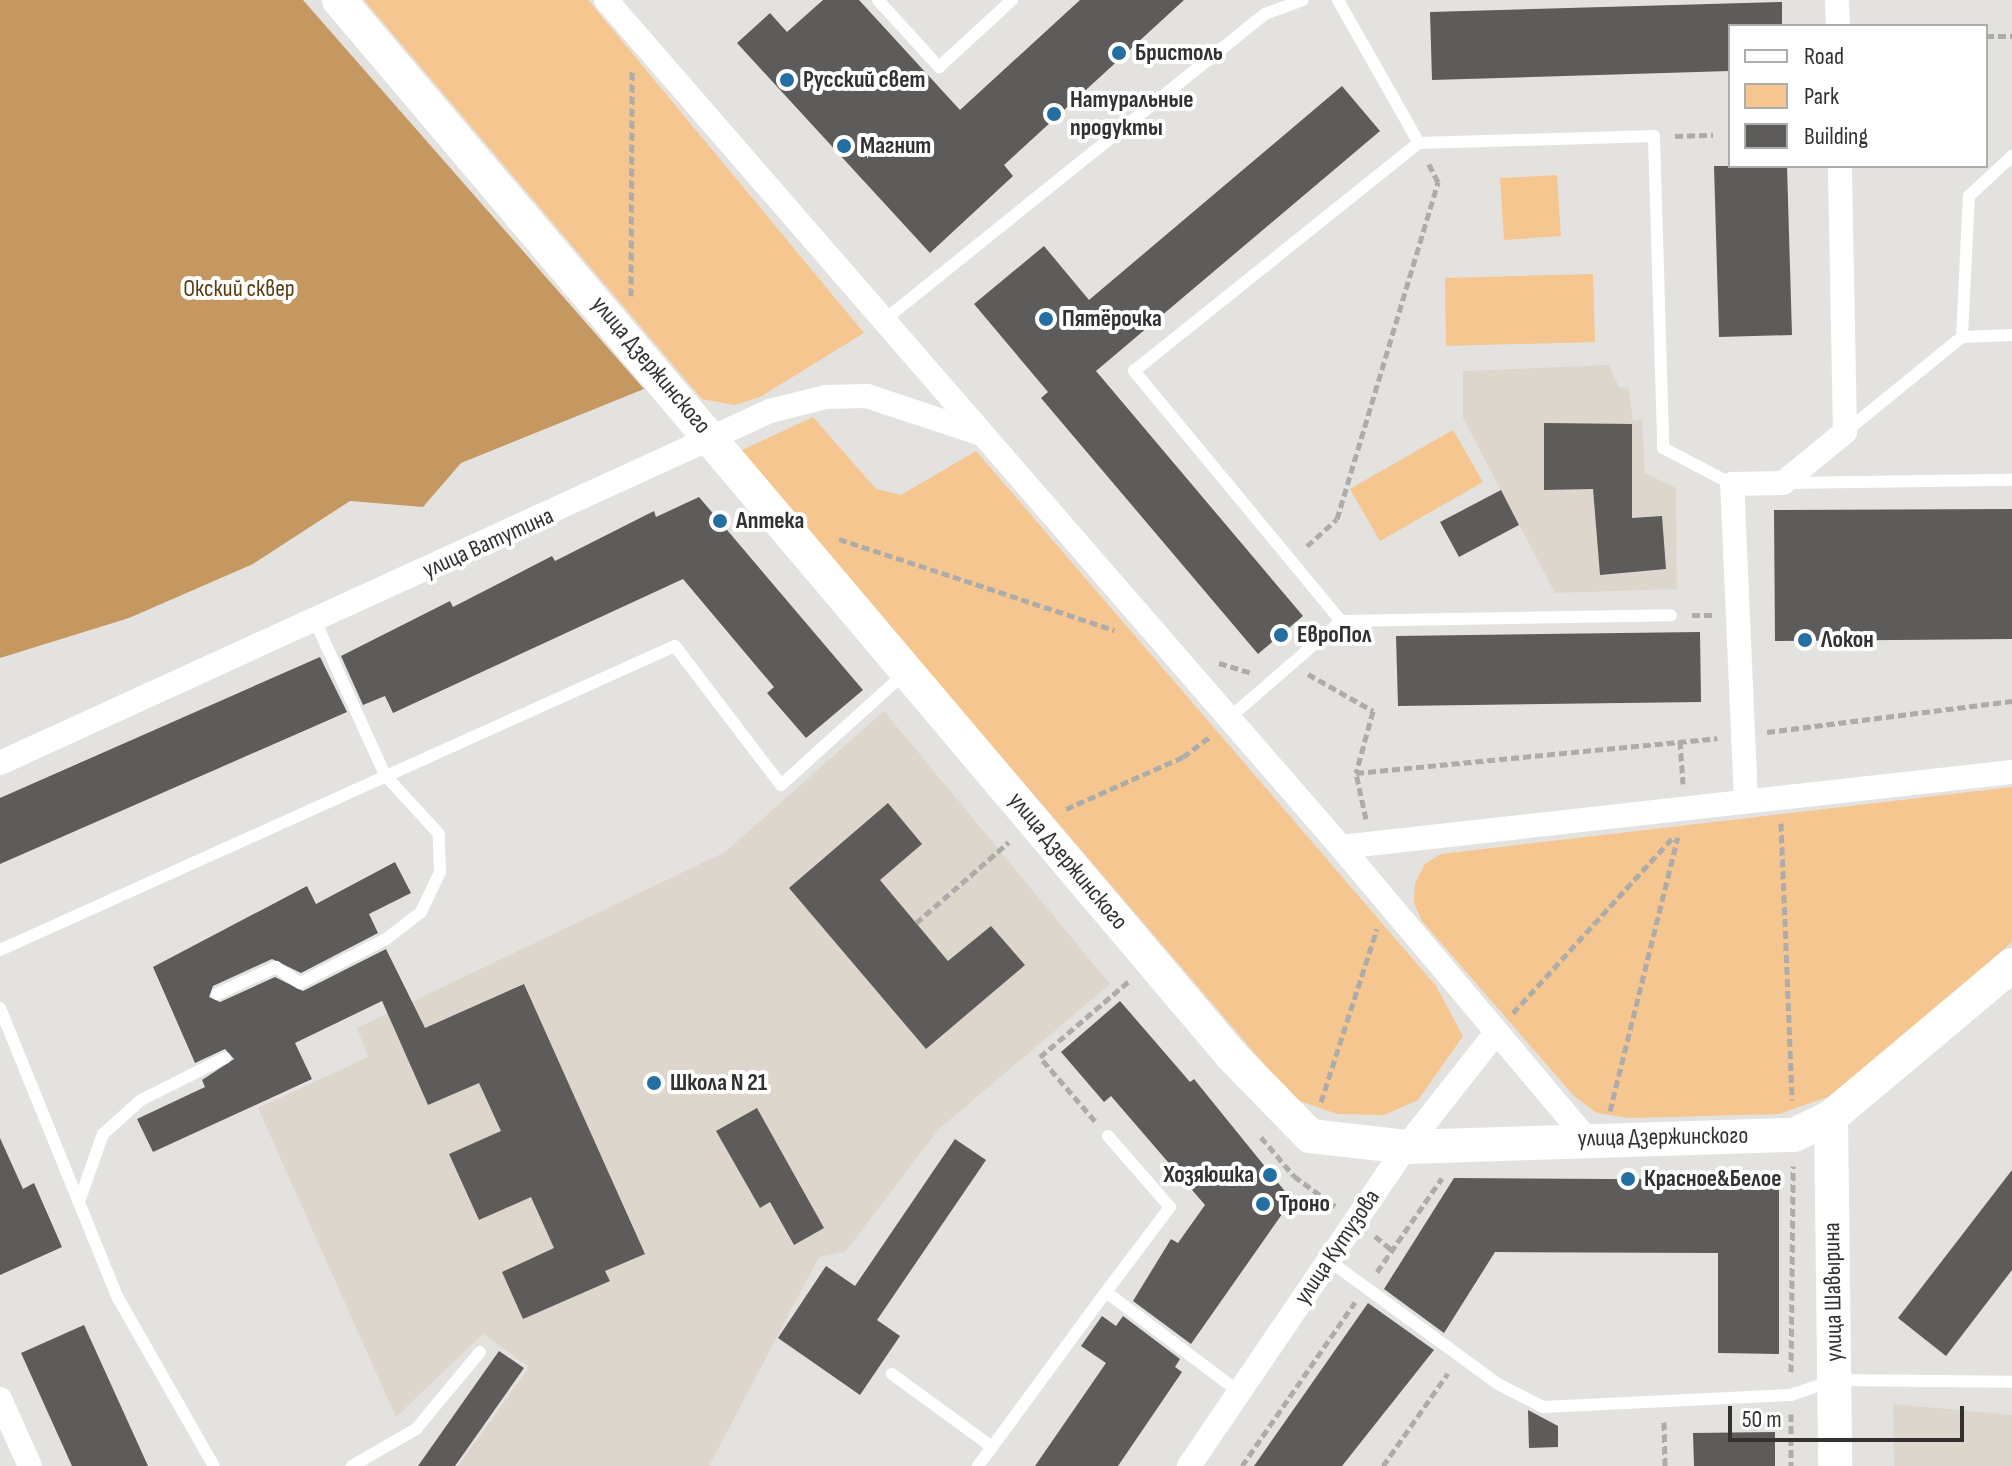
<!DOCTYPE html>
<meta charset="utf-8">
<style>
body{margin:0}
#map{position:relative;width:2012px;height:1466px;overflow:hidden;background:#e4e2df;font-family:"Sofia Sans Condensed",sans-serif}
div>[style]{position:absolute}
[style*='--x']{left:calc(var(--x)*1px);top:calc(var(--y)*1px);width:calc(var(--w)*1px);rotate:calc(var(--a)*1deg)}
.built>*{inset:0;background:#ddd6cd}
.green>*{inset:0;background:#f5c68f}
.forest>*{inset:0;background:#c59861}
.building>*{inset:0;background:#5e5c5a}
.path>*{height:5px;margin-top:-2.5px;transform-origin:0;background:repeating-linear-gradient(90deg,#aeacaa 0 8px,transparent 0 12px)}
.lane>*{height:12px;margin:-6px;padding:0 6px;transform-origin:6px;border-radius:6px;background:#fff}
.street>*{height:24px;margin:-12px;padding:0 12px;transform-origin:12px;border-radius:12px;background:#fff}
.secondary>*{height:34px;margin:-17px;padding:0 17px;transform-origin:17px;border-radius:17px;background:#fff}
.dots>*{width:22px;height:22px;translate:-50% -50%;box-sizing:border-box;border:4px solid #fff;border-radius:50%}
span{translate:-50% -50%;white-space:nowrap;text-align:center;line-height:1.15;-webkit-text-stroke:8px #fff;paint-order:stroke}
.poi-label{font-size:24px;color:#323130;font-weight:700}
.left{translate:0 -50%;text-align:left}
.right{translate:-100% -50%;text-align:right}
.park-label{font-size:24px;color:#5b3c10}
.street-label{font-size:24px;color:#323130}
.legend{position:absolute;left:1728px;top:24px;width:260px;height:144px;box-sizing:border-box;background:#fff;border:2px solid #adadac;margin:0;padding:10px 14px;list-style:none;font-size:24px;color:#323130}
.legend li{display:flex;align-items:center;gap:16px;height:40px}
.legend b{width:40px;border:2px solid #adadac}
.scale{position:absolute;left:1728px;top:1406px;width:236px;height:36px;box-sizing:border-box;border:4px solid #323130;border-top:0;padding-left:10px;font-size:24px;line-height:28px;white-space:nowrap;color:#323130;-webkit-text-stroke:6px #fff;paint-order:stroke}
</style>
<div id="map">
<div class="built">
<i style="clip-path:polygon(1609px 365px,1619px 387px,1629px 389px,1633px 420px,1642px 419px,1645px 473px,1676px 488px,1677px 589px,1555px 593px,1463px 418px,1463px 371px)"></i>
<i style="clip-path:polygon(884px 711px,1110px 984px,939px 1129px,845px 1252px,819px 1257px,709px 1466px,458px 1466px,529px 1367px,483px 1334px,396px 1417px,258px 1108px,368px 1057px,357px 1028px,725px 852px)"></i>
<i style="clip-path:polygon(1893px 1404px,2012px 1415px,2012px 1466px,1894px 1466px)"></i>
</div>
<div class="green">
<i style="clip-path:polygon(364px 0,588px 0,864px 333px,760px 397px,735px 405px,702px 399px)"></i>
<i style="clip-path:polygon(1557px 175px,1561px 236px,1504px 240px,1500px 178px)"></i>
<i style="clip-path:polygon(1593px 274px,1595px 342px,1446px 346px,1445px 278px)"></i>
<i style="clip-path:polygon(813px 417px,876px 489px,901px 495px,976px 451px,1436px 986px,1463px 1036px,1418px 1100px,1384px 1115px,1337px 1114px,1294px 1099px,740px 451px)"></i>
<i style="clip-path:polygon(1453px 430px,1483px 482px,1380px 541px,1350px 489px)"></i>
<i style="clip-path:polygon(2012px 787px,2012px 942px,1836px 1094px,1779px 1114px,1629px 1118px,1597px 1113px,1574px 1096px,1422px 921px,1414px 903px,1415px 883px,1425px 864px,1441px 854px)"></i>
</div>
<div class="forest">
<i style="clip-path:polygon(0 0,303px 0,644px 389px,461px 463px,423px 507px,350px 501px,253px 564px,129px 618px,0 658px)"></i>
</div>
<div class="building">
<i style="clip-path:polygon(823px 0,859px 0,960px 110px,1080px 0,1184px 0,1004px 165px,1013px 176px,930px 253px,737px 43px,770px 13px,787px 32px)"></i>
<i style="clip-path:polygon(1782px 2px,1782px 26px,1730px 26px,1730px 71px,1432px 80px,1430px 12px)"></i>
<i style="clip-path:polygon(1342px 86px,1380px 131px,1096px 371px,1303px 616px,1258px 654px,1041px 398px,1048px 392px,974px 304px,1044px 246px,1089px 300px)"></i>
<i style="clip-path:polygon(1714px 166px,1787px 166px,1792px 335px,1719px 337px)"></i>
<i style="clip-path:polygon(1544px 423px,1632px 424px,1632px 518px,1662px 516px,1666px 569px,1600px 575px,1593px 489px,1544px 490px)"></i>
<i style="clip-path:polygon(1501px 490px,1519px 525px,1459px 557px,1440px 522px)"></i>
<i style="clip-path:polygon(699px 497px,863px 690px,806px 738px,767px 693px,774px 687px,683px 579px,393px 713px,385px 696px,363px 705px,341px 656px,450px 601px,453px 607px,552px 556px,555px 561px,654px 511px,656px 517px)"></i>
<i style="clip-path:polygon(2012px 509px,2012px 639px,1775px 641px,1774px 510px)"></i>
<i style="clip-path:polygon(1700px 632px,1701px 702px,1398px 706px,1396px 636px)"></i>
<i style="clip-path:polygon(320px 657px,347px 712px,0 864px,0 798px)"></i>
<i style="clip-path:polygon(888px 803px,922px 844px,880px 880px,916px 923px,948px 961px,991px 926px,1025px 965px,926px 1049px,789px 888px)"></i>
<i style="clip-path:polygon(395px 862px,411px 893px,369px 914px,378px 933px,301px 973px,272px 959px,213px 986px,209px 997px,220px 1002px,275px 977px,303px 991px,386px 949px,425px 1028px,524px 984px,645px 1254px,605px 1271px,610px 1281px,523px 1319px,502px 1272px,554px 1248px,531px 1197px,479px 1220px,449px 1154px,501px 1131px,479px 1083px,428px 1105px,382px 1001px,295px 1043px,312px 1079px,153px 1152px,137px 1119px,205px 1087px,202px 1080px,234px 1059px,225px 1049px,195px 1063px,153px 967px,307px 886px,316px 904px)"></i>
<i style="clip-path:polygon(1120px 1001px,1190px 1082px,1194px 1079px,1292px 1200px,1191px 1344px,1133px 1301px,1171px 1239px,1178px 1243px,1205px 1205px,1111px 1096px,1104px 1102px,1061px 1052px)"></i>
<i style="clip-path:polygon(757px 1108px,824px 1228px,794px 1245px,770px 1202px,760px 1208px,716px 1131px)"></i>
<i style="clip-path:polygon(0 1138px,23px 1189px,34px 1183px,62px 1247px,0 1275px)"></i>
<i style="clip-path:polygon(955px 1139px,986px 1160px,877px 1320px,900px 1336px,860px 1395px,778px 1338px,826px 1266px,855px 1286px)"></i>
<i style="clip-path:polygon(2012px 1170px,2012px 1270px,1946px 1356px,1898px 1318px)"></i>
<i style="clip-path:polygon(1454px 1178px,1779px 1180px,1779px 1354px,1718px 1353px,1718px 1253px,1495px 1252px,1444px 1333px,1384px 1289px)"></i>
<i style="clip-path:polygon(1368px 1303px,1434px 1350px,1342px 1466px,1254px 1466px)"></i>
<i style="clip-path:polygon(1102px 1316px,1116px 1326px,1123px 1316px,1180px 1359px,1175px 1367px,1182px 1372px,1118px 1466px,1035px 1466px,1106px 1363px,1081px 1346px)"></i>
<i style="clip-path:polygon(84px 1325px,148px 1466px,72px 1466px,21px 1353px)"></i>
<i style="clip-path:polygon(499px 1351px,524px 1368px,455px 1466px,418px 1466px)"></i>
<i style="clip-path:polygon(1528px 1410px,1558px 1426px,1558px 1447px,1529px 1448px)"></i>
<i style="clip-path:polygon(1775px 1432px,1775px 1466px,1694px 1466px,1693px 1433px)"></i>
</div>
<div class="path">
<i style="--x:1986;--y:36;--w:26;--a:0"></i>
<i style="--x:1675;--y:136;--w:38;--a:-2"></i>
<i style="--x:631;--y:296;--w:226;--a:-89.7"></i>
<i style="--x:839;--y:539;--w:290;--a:18.3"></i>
<i style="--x:1307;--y:546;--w:40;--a:-42"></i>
<i style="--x:1337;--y:519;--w:352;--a:-73.3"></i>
<i style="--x:1438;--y:182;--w:22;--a:-117"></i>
<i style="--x:1692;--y:615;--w:21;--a:0"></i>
<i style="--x:1219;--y:663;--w:34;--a:17"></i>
<i style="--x:1308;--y:674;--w:75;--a:29.6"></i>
<i style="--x:1373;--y:711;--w:64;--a:105.3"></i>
<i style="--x:1767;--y:732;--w:247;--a:-7.2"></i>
<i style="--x:1680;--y:741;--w:43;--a:86"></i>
<i style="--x:1066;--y:809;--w:128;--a:-24"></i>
<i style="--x:1183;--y:757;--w:34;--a:-37"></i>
<i style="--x:1366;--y:819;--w:47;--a:-102.3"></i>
<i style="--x:1356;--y:773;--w:363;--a:-5.5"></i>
<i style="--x:1781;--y:823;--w:277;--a:87.7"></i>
<i style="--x:916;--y:923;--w:123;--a:-41.1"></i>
<i style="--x:1513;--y:1013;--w:238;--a:-47.7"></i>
<i style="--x:1321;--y:1102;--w:182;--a:-72.1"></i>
<i style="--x:1610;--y:1111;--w:282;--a:-76.1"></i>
<i style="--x:1095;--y:1121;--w:84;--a:-130.7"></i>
<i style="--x:1040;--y:1057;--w:117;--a:-40.5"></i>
<i style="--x:1261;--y:1137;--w:51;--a:49.8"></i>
<i style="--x:1294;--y:1176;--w:51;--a:36.2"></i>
<i style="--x:1375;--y:1236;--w:23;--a:40"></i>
<i style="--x:1377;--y:1272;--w:114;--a:-55.3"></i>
<i style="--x:1791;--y:1372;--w:206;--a:-89.4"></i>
<i style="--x:1791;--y:1414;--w:52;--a:90"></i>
<i style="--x:1664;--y:1422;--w:44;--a:88.7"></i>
<i style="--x:1242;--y:1466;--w:199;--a:-55.4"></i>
<i style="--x:1383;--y:1466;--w:113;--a:-55"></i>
</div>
<div class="lane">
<i style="--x:878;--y:0;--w:91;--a:47.7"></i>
<i style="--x:939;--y:67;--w:99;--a:-42.5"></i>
<i style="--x:1338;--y:0;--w:164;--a:60.5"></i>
<i style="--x:883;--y:321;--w:490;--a:-38.8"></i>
<i style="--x:1265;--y:14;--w:40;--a:-20.2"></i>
<i style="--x:1962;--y:337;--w:141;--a:-87.2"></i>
<i style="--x:1969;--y:196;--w:59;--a:-42.9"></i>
<i style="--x:1845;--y:432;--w:151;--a:-39.1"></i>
<i style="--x:1962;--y:337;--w:50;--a:-2.3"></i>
<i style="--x:1787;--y:483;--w:225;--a:-0.8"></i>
<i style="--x:1341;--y:621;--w:325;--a:-129.6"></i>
<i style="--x:1134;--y:371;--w:365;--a:-38.7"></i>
<i style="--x:1419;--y:143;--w:235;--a:-1.7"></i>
<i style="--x:1654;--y:136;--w:312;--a:88.3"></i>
<i style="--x:1663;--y:448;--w:78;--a:27.6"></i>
<i style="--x:1228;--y:719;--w:150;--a:-40.9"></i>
<i style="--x:1341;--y:621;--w:330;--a:-1"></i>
<i style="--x:0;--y:950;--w:740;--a:-24.25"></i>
<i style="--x:675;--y:646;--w:175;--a:52.7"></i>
<i style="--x:781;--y:785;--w:167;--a:-42.1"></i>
<i style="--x:217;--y:994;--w:65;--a:-24.6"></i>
<i style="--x:276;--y:967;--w:29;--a:34"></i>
<i style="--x:300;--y:983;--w:97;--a:-27.1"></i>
<i style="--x:386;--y:939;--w:44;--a:-37.6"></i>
<i style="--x:421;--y:912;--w:44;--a:-64.6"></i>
<i style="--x:440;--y:872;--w:38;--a:-92"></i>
<i style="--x:439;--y:834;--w:80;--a:-132.5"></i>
<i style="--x:385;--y:775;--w:169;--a:-114.4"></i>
<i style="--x:0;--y:1008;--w:313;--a:67.9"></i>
<i style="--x:118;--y:1298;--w:193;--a:60.3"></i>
<i style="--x:1108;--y:1136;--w:94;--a:48.9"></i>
<i style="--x:1170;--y:1207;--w:106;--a:127"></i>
<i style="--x:1106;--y:1292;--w:166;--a:36.9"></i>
<i style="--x:79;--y:1202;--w:72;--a:-70.6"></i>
<i style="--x:103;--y:1134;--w:51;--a:-41.8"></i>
<i style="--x:141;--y:1100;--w:94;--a:-26.6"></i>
<i style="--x:1328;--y:1260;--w:210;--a:36.1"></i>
<i style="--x:1498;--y:1384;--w:51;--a:27.1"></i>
<i style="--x:1543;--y:1407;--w:248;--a:-2.8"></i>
<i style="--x:1791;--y:1395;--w:46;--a:-19.2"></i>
<i style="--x:1834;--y:1380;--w:178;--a:0.6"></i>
<i style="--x:892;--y:1374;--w:124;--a:36.1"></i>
<i style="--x:352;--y:1466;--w:74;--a:-30"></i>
<i style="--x:416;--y:1429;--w:100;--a:-50.3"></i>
<i style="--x:978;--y:1466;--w:216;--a:-53.7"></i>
</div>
<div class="street">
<i style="--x:606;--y:0;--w:1121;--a:49.05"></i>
<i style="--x:1341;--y:847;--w:675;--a:-6.38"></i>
<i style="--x:1837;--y:0;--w:26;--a:88"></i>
<i style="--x:0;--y:763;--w:847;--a:-24.57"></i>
<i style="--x:770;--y:411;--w:58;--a:-14"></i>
<i style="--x:826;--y:397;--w:41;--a:-1.4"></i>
<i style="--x:867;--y:396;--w:120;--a:18.4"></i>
<i style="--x:1746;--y:801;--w:317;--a:-92.5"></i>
<i style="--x:1732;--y:484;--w:51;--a:-1.1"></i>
<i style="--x:1783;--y:483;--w:80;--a:-39.4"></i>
<i style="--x:1845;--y:432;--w:266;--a:-91.1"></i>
<i style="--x:1341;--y:847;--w:380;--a:49.9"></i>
<i style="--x:0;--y:1399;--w:73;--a:65.9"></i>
<i style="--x:1189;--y:1466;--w:386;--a:-55.8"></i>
<i style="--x:1406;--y:1147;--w:144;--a:-51.8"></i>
</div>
<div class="secondary">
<i style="--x:339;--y:0;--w:1383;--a:49.78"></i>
<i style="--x:1232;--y:1056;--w:112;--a:45.7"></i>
<i style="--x:1310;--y:1136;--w:97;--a:6.5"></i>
<i style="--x:1406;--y:1147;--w:388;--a:-1.8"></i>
<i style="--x:1794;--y:1135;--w:41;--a:-25.9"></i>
<i style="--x:1831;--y:1117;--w:236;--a:-40"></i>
<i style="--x:1831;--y:1117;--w:349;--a:89.3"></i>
</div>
<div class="dots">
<i style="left:1119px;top:53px;background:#236fa2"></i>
<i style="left:787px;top:80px;background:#236fa2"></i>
<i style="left:1054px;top:114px;background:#236fa2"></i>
<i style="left:844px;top:146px;background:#236fa2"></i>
<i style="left:1046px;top:319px;background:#236fa2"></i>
<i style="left:720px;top:521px;background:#236fa2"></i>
<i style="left:1281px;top:635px;background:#236fa2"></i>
<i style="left:1805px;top:640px;background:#236fa2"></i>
<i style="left:654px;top:1083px;background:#236fa2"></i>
<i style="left:1270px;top:1175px;background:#236fa2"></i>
<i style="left:1628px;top:1179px;background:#236fa2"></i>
<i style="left:1263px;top:1204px;background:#236fa2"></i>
</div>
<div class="poi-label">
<span class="left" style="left:1135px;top:53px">Бристоль</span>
<span class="left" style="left:803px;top:80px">Русский свет</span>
<span class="left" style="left:1070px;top:114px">Натуральные<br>продукты</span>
<span class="left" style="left:860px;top:146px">Магнит</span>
<span class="left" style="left:1062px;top:319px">Пятёрочка</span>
<span class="left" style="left:736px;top:521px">Аптека</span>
<span class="left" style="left:1297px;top:635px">ЕвроПол</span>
<span class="left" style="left:1821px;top:640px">Локон</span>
<span class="left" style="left:670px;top:1083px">Школа N 21</span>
<span class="right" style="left:1254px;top:1175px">Хозяюшка</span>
<span class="left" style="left:1644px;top:1179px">Красное&amp;Белое</span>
<span class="left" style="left:1279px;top:1204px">Троно</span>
</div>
<div class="park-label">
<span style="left:239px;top:289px">Окский сквер</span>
</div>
<div class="street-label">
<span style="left:651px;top:365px;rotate:50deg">улица Дзержинского</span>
<span style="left:488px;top:543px;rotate:-24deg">улица Ватутина</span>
<span style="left:1068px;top:861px;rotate:50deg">улица Дзержинского</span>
<span style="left:1663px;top:1137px;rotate:-1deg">улица Дзержинского</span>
<span style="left:1337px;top:1247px;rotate:-56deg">улица Кутузова</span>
<span style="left:1833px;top:1292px;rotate:-91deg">улица Шавырина</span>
</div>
<ul class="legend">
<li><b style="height:10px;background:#fff"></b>Road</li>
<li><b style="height:22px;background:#f5c68f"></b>Park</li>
<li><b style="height:22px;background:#5e5c5a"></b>Building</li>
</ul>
<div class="scale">50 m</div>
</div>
